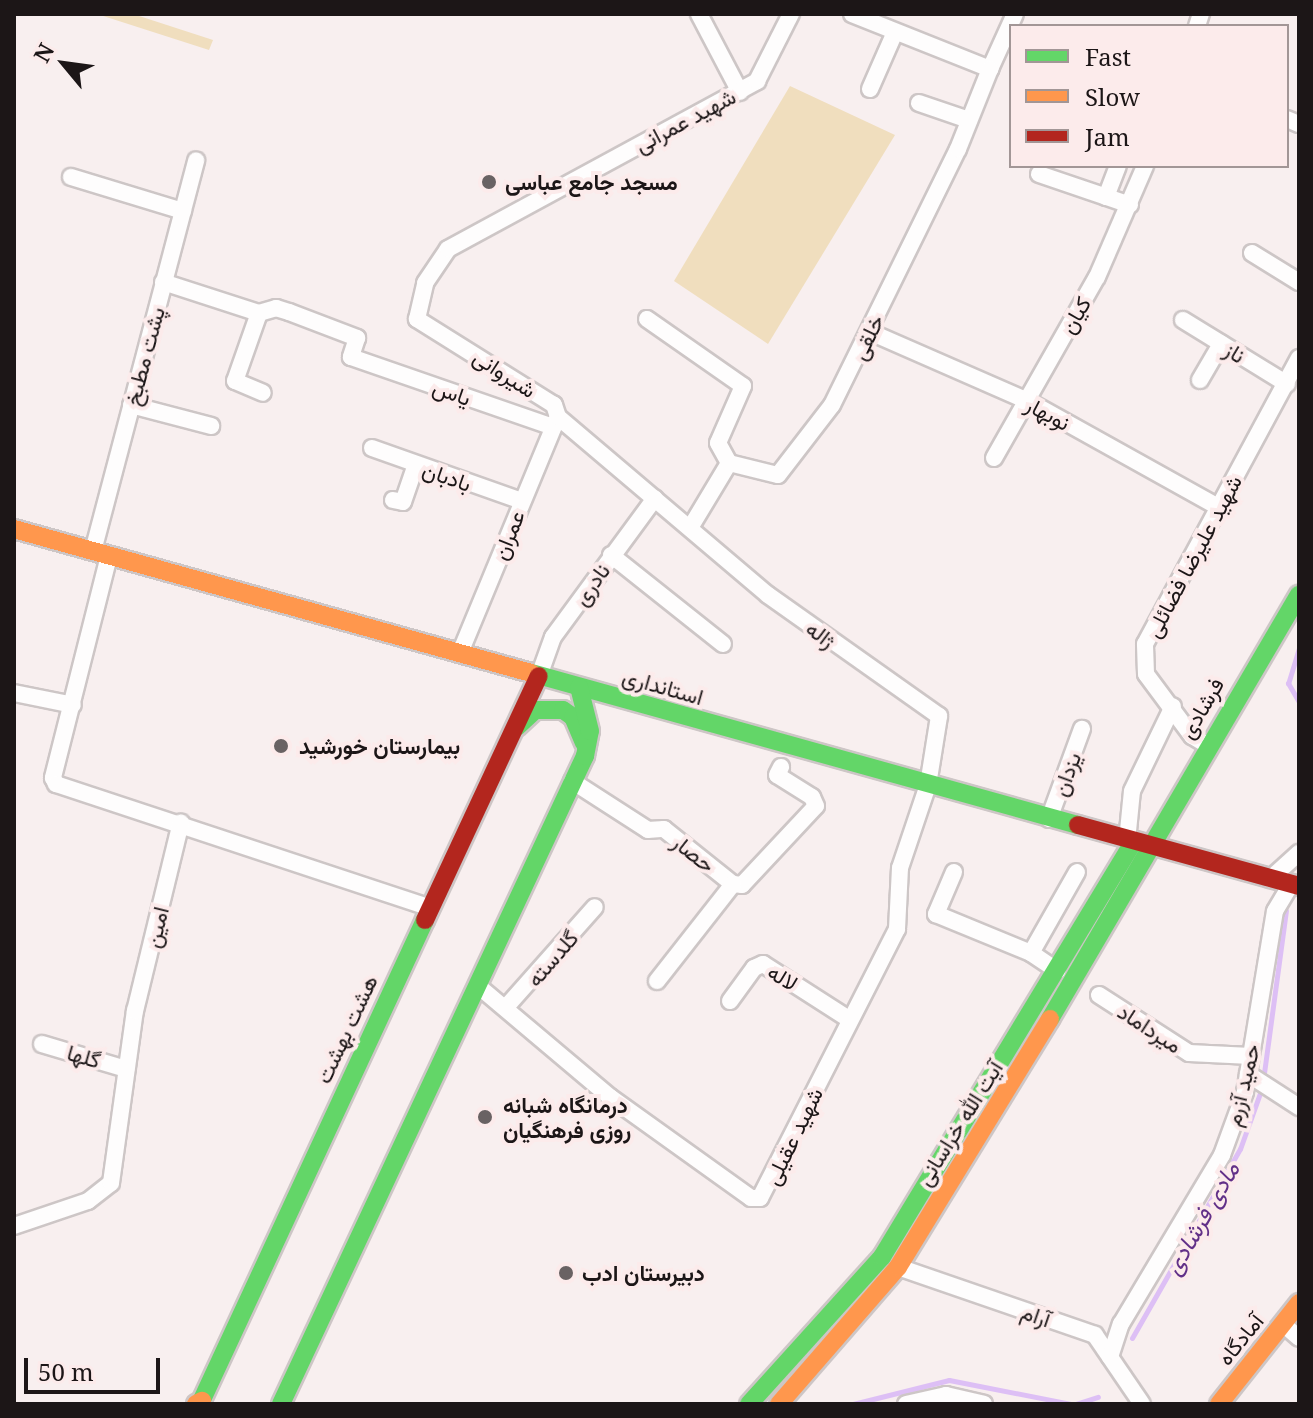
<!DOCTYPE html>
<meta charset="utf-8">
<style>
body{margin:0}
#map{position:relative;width:1313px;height:1418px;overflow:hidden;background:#f8efef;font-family:"Noto Serif",Vazirmatn,serif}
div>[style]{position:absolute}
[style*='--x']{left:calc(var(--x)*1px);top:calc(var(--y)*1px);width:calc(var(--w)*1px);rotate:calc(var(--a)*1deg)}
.green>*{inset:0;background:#f0debe}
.stream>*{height:5px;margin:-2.5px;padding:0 2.5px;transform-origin:2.5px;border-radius:2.5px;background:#ddbff5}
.roads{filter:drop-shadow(2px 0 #cdc6c6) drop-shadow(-2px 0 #cdc6c6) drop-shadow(0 2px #cdc6c6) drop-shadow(0 -2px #cdc6c6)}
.street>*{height:16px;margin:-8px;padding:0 8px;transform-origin:8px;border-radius:8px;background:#fefdfd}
.fast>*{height:18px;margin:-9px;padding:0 9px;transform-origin:9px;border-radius:9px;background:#63d668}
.slow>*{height:18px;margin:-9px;padding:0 9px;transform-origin:9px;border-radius:9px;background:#ff974d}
.jam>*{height:18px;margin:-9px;padding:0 9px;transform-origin:9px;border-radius:9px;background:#b3261e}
.dots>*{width:22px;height:22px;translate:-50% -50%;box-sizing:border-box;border:4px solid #fcebeb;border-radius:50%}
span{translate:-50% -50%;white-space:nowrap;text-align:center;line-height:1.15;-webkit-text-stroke:8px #fcebeb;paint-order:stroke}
.street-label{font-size:22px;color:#1c1617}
.poi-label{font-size:22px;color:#1c1617;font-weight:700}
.left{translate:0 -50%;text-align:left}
.water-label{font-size:24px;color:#623088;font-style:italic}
.frame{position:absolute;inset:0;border:16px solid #1c1617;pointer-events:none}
.legend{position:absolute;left:1009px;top:24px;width:280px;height:144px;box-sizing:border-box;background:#fcebeb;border:2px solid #a29696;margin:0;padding:10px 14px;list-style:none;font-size:24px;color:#1c1617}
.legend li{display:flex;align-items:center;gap:16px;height:40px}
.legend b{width:40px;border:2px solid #a29696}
.north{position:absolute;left:24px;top:24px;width:80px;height:80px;-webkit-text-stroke:6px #fcebeb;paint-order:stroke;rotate:299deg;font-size:22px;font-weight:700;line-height:32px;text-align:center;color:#1c1617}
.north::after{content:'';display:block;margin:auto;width:28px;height:36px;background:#1c1617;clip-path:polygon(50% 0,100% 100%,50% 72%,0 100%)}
.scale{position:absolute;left:24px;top:1358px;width:136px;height:36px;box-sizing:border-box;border:4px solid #1c1617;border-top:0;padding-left:10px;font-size:24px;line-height:28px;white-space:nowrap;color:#1c1617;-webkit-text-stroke:6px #fcebeb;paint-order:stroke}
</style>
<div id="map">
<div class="green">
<i style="clip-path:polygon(97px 14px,133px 14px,213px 40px,209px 50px)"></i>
<i style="clip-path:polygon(790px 86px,895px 135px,768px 344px,674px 281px)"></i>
</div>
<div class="stream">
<i style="--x:1299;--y:648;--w:37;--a:107"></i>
<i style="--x:1288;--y:683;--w:22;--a:60"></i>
<i style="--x:1264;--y:1073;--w:164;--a:-82.3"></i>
<i style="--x:1132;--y:1338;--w:218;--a:-60.3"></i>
<i style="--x:1240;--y:1149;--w:59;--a:-70.3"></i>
<i style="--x:853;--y:1404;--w:99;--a:-14"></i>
<i style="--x:949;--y:1380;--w:124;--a:11.1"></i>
<i style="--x:1076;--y:1404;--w:23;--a:-18"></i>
</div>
<div class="roads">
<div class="street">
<i style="--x:699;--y:14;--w:88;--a:62.3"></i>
<i style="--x:852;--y:14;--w:149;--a:21.7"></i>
<i style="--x:990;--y:69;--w:60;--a:-65.6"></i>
<i style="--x:1197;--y:26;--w:13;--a:-72"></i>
<i style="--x:870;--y:89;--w:62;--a:-66.3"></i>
<i style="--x:919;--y:103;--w:53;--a:18.8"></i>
<i style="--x:1287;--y:119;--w:13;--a:23"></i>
<i style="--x:1039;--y:174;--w:96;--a:18.8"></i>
<i style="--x:71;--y:177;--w:117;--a:16.9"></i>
<i style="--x:1106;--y:197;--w:33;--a:-69"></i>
<i style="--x:1252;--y:253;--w:55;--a:31.7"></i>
<i style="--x:163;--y:282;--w:101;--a:17.9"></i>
<i style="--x:259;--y:313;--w:18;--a:-16"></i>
<i style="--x:276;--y:308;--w:14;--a:17"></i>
<i style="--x:289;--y:312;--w:73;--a:20.9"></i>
<i style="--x:357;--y:338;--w:20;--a:108"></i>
<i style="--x:351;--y:357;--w:214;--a:19.1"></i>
<i style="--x:259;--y:313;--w:72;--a:109.4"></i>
<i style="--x:235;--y:381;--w:30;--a:23"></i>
<i style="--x:647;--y:319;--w:117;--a:34.9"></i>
<i style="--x:743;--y:386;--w:62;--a:113.7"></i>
<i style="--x:718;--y:443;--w:23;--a:61"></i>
<i style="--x:1183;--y:320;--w:122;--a:31.6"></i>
<i style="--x:870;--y:332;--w:170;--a:23.6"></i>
<i style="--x:1026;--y:400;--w:220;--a:29.1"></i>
<i style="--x:1200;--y:380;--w:42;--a:-59.7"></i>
<i style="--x:131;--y:405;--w:83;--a:14.7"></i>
<i style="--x:372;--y:448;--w:159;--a:19.5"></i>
<i style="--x:994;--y:458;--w:208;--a:-60.4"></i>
<i style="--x:1097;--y:277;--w:121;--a:-66.6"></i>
<i style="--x:393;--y:500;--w:10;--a:11"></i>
<i style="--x:403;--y:502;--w:39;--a:-71"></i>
<i style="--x:690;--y:528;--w:76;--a:-59"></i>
<i style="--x:729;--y:463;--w:50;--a:13.8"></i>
<i style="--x:778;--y:475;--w:88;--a:-52.4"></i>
<i style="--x:832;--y:405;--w:285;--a:-63.8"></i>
<i style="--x:958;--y:149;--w:86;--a:-68.2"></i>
<i style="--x:93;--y:551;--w:404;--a:-75.2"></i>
<i style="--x:611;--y:555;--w:143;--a:38.5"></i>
<i style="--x:109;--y:556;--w:229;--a:104.2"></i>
<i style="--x:53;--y:778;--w:7;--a:63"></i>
<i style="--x:56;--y:784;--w:393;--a:18.3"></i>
<i style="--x:460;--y:653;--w:253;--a:-67.5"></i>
<i style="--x:539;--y:676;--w:41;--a:-70.3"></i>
<i style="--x:553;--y:637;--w:172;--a:-53.7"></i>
<i style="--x:14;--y:693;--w:60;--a:11.5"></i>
<i style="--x:1207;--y:745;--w:17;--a:-149"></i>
<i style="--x:1192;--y:736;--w:77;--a:-126.6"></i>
<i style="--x:1146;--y:674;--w:30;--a:-92"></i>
<i style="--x:1145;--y:644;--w:325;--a:-61.7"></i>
<i style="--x:572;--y:781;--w:90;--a:32.8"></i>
<i style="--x:648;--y:830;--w:16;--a:-4"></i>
<i style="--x:664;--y:829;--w:88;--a:38.6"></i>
<i style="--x:733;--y:884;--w:9;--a:6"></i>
<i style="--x:742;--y:885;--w:108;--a:-46.9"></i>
<i style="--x:816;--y:806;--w:10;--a:-114"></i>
<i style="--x:812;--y:797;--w:41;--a:-147.8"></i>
<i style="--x:777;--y:775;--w:9;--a:-63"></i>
<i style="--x:1049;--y:819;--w:96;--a:-69.9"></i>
<i style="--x:1127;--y:841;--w:50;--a:-84.3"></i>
<i style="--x:1132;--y:791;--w:94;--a:-64.2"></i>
<i style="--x:954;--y:872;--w:46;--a:113.2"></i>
<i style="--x:936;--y:914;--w:103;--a:22.3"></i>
<i style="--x:1031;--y:953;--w:32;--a:34"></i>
<i style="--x:1270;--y:879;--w:39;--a:-42"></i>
<i style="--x:1031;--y:953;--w:93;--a:-60.4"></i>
<i style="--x:657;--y:981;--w:123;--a:-51.9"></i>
<i style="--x:477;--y:985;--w:174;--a:40.1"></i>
<i style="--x:610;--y:1097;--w:173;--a:35.6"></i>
<i style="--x:751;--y:1198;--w:9;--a:0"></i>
<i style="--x:760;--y:1198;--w:302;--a:-63"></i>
<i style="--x:897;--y:929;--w:61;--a:-87.2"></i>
<i style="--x:900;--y:868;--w:88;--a:-71.4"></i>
<i style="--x:928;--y:785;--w:70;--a:-80.9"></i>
<i style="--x:939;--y:716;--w:209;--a:-144.7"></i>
<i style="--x:768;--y:595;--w:275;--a:-139.7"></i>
<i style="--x:558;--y:417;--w:13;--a:-108"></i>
<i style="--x:554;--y:405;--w:162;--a:-147.9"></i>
<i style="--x:417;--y:319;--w:37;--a:-77"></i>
<i style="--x:425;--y:283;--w:41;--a:-55.9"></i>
<i style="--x:448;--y:249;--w:352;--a:-28.5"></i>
<i style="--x:757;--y:81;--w:75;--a:-63.1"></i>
<i style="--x:1099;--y:995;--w:107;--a:32.8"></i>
<i style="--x:1189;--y:1053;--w:62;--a:2.8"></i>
<i style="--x:730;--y:1001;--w:41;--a:-54"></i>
<i style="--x:754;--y:968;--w:10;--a:-24"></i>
<i style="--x:763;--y:964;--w:100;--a:32.7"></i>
<i style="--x:507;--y:1006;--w:132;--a:-48.4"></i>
<i style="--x:42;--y:1044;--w:88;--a:16.6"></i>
<i style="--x:1248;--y:1074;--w:61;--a:32.9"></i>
<i style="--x:14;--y:1226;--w:78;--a:-18.7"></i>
<i style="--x:88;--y:1201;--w:29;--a:-38"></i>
<i style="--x:111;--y:1183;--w:174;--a:-82.1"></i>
<i style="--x:135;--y:1011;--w:194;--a:-76.3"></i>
<i style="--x:898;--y:1267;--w:208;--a:19"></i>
<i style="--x:1095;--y:1335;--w:83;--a:55.7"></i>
<i style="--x:1283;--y:1324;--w:21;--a:41"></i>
<i style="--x:1110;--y:1357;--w:35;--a:-72"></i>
<i style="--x:1121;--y:1324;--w:197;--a:-59.1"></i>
<i style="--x:1222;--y:1155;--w:67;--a:-69.9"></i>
<i style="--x:1245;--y:1092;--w:183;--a:-80.6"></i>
<i style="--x:1275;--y:911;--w:31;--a:-59"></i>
<i style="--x:906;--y:1404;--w:41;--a:-12.7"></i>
<i style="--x:946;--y:1395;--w:39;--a:13"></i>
</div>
<div class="fast">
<i style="--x:531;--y:673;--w:568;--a:15.53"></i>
<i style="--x:517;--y:727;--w:25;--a:-43"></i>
<i style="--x:535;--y:710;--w:28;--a:0"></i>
<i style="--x:563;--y:710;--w:12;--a:35"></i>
<i style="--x:573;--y:717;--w:28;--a:67"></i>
<i style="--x:1050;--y:1019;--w:492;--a:-59.6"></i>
<i style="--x:200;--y:1404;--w:534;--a:-65.07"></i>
<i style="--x:281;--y:1404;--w:716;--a:-64.87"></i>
<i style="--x:585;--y:756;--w:25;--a:-79"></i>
<i style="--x:590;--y:731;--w:45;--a:-104"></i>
<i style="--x:749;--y:1404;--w:198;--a:-47.9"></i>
<i style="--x:882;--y:1257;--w:484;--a:-58.8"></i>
</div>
<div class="slow">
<i style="--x:14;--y:529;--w:537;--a:15.56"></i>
<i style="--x:196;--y:1404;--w:7;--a:-27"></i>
<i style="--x:779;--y:1404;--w:181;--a:-49"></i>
<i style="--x:898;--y:1267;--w:291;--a:-58.5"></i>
<i style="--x:1219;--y:1404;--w:129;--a:-51.6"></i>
</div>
<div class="jam">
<i style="--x:1078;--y:825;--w:229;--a:15.4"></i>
<i style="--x:425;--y:920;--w:269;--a:-65"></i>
</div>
</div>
<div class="dots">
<i style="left:489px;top:182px;background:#696263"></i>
<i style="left:281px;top:746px;background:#696263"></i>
<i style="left:485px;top:1117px;background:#696263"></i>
<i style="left:566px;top:1273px;background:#696263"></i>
</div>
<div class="street-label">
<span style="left:685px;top:120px;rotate:-28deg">شهید عمرانی</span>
<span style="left:1075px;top:315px;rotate:-60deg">کیان</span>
<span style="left:867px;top:337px;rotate:-64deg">خلقی</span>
<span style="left:1235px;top:352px;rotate:31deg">ناز</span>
<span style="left:144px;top:356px;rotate:-75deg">پشت مطبخ</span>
<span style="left:505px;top:373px;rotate:33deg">شیروانی</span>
<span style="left:452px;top:392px;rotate:19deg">یاس</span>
<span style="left:1048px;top:413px;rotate:28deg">نوبهار</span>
<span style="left:447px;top:476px;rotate:19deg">بادبان</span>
<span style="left:508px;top:535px;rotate:-68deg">عمران</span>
<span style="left:1193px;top:556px;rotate:-62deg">شهید علیرضا فضائلی</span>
<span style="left:591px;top:584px;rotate:-54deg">نادری</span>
<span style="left:821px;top:634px;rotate:37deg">ژاله</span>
<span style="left:663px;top:686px;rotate:16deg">استانداری</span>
<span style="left:1201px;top:708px;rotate:-60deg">فرشادی</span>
<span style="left:1066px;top:774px;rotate:-70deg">یزدان</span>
<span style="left:694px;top:853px;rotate:38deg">حصار</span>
<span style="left:156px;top:927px;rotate:-76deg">امین</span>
<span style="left:552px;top:958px;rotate:-49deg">گلدسته</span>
<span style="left:783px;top:977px;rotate:31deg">لاله</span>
<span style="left:1150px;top:1028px;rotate:33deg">میرداماد</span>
<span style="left:346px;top:1029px;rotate:-65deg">هشت بهشت</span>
<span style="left:84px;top:1056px;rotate:16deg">گلها</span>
<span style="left:1242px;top:1085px;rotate:-76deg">حمید آزرم</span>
<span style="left:959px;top:1123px;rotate:-58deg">آیت الله خراسانی</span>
<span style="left:793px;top:1136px;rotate:-64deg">شهید عقیلی</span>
<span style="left:1036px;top:1315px;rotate:19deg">آرام</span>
<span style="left:1240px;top:1339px;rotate:-51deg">آمادگاه</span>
</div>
<div class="poi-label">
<span class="left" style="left:505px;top:182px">مسجد جامع عباسی</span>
<span class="left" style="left:299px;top:746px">بیمارستان خورشید</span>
<span class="left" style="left:503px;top:1117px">درمانگاه شبانه<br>روزی فرهنگیان</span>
<span class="left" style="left:582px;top:1273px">دبیرستان ادب</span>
</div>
<div class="water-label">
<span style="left:1201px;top:1218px;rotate:-60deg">مادی فرشادی</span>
</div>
<div class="frame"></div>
<ul class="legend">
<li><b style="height:10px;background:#63d668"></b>Fast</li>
<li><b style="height:10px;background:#ff974d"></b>Slow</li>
<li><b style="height:10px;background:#b3261e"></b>Jam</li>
</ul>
<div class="north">N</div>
<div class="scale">50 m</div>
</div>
